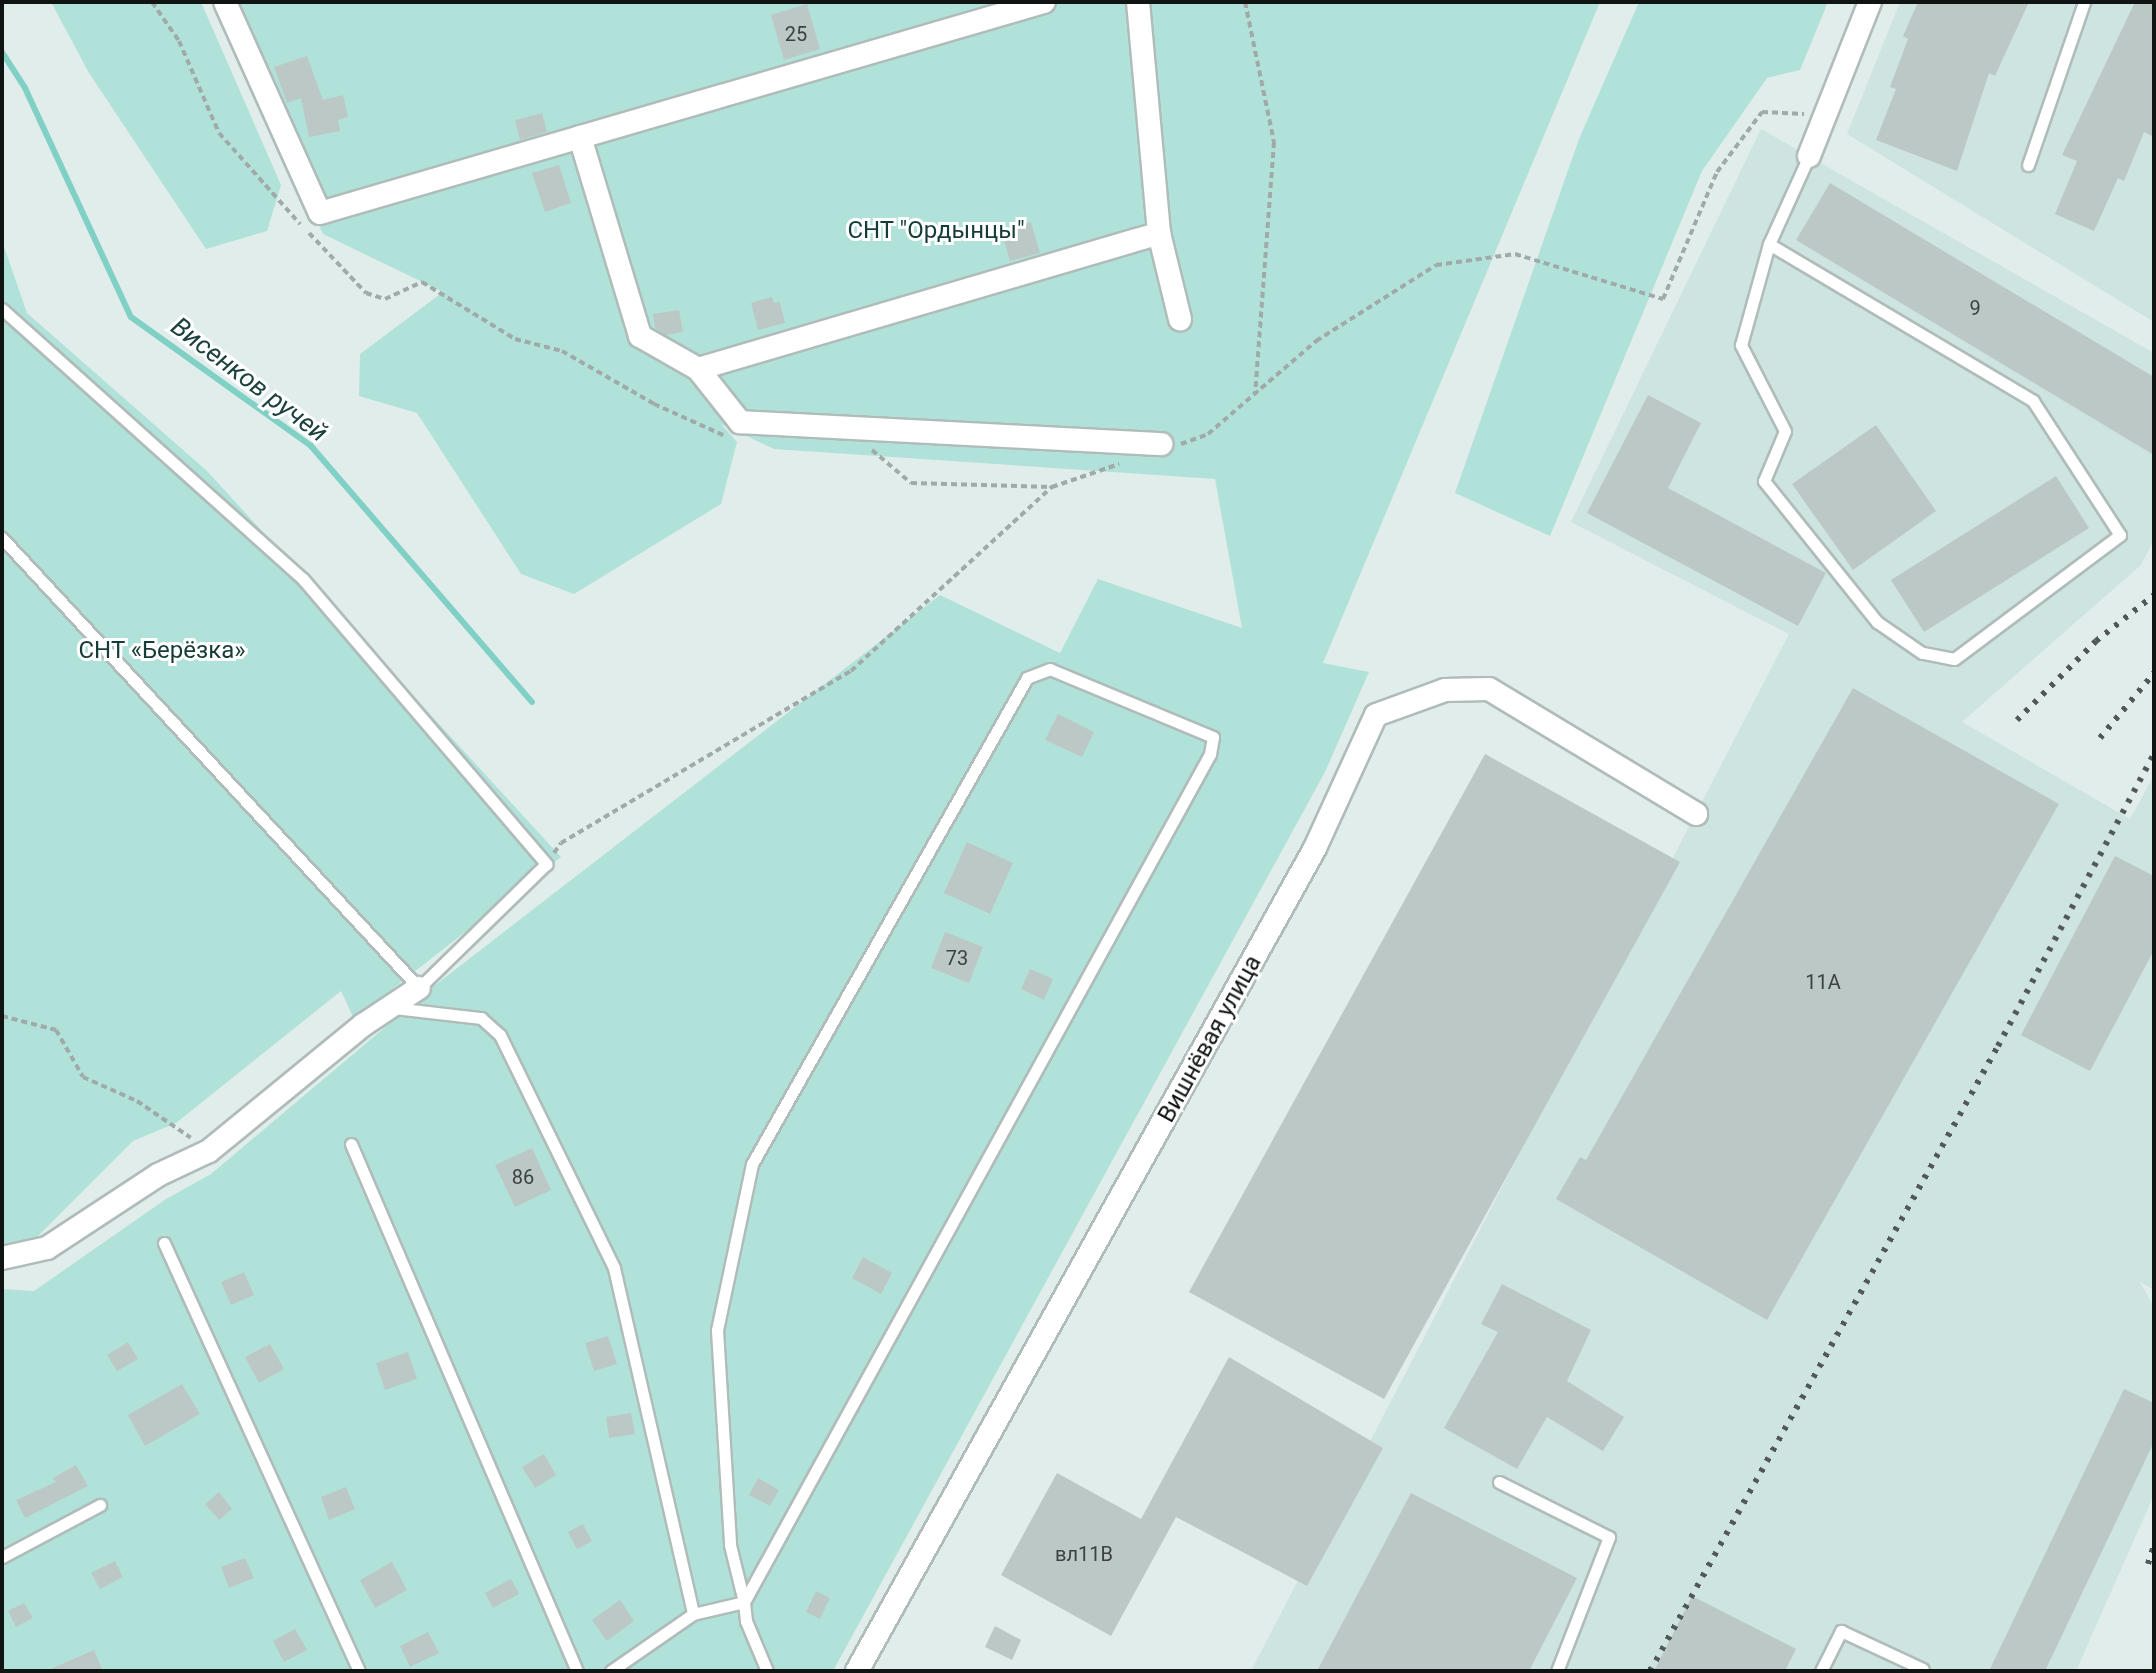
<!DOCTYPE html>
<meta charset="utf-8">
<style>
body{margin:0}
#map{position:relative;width:2156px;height:1673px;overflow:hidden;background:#e1edeb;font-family:Roboto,sans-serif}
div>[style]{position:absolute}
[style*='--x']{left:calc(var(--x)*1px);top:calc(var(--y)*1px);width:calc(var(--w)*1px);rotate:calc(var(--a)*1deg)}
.built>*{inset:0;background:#cee4e0}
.green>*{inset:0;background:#b1e2da}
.stream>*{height:6px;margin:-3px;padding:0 3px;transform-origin:3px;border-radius:3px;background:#80d0c5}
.building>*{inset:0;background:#bcc8c6}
.path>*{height:4px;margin-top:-2px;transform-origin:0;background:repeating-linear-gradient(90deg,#a0aaa8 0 6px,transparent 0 10px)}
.roads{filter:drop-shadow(2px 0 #afbcba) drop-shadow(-2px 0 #afbcba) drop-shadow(0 2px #afbcba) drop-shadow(0 -2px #afbcba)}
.lane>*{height:11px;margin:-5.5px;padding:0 5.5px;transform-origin:5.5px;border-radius:5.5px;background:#fff}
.street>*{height:22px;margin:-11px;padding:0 11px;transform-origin:11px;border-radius:11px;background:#fff}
.rail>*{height:6px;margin-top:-3px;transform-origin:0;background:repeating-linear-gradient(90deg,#515857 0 4px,transparent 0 12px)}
span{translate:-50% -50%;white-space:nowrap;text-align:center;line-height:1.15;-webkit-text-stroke:6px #fff;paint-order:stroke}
.number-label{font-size:20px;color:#3b4240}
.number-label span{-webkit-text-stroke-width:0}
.park-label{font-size:24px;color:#163c37}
.street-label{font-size:24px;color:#101514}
.water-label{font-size:26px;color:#1c423d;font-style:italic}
.frame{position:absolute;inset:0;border:4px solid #101514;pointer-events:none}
</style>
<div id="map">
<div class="built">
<i style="clip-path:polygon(1900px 2px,2154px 2px,2154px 322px,1847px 134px)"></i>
<i style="clip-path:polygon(1761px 129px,2154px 353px,2154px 540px,2141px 565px,1962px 722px,2130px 819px,2154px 775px,2154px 1290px,2140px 1282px,2154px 1307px,2154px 1495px,2076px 1671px,1251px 1671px,1789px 634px,1571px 522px)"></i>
</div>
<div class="green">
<i style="clip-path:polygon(51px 2px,201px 2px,281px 185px,267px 231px,206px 249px,89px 73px)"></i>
<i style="clip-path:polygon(216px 2px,1600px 2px,1323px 663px,1369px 672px,1325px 772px,833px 1671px,2px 1671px,2px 1289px,34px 1291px,166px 1199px,211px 1174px,434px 986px,940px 595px,1060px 653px,1098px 579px,1242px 628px,1215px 479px,774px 449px,721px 424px,737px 442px,721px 504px,574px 594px,521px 574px,417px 413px,359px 396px,360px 354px,443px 292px,323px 234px)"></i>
<i style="clip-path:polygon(1639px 2px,1828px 2px,1800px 70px,1767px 78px,1702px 171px,1550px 536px,1455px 493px,1579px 139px)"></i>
<i style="clip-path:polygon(2px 241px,27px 313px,207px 471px,561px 857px,354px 1019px,341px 991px,176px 1123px,133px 1141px,33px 1241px,2px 1247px)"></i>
</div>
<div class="stream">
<i style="--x:2;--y:52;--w:43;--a:57.4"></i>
<i style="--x:25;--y:88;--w:252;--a:65.2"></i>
<i style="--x:131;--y:317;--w:221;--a:35.6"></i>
<i style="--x:311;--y:446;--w:338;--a:49.2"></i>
</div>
<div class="building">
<i style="clip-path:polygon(1918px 2px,2029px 2px,1995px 76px,1989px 73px,1957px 171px,1876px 140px,1896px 89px,1890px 87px,1908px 39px,1903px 36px)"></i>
<i style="clip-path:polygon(2135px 2px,2154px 2px,2154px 137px,2144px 132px,2124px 181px,2118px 178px,2094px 231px,2055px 214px,2077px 161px,2062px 155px)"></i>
<i style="clip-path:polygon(807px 4px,820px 49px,784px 60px,771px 15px)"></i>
<i style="clip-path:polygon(307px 56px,323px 100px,343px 95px,348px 117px,338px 120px,340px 131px,309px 137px,301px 98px,287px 103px,274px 67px)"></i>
<i style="clip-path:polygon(542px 113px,547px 132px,520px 140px,515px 120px)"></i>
<i style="clip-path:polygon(559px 165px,571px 203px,545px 212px,532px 173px)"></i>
<i style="clip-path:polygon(1830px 183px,2154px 377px,2154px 455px,1796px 240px)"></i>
<i style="clip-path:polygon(1031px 222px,1040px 253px,1010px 261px,1001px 230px)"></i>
<i style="clip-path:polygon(772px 297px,774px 303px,780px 302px,785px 323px,758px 330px,751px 303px)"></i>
<i style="clip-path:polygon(679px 310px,683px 332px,666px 335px,655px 328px,653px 314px)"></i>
<i style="clip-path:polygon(1648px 395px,1701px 423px,1668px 488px,1826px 573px,1798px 626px,1587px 513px)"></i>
<i style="clip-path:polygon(1876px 425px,1936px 511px,1853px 570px,1792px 484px)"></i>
<i style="clip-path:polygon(2056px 476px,2089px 528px,1924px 632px,1891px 580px)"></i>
<i style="clip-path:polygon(1853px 688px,2059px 804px,1767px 1320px,1556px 1199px,1580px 1157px,1586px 1160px)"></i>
<i style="clip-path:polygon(1058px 714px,1094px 732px,1082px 757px,1045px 740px)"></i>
<i style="clip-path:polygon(1485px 754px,1680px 862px,1384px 1399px,1189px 1292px)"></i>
<i style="clip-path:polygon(967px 842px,1013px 863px,990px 914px,944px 893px)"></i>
<i style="clip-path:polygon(2115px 856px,2154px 876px,2154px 950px,2090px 1071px,2021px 1035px)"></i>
<i style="clip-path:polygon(945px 932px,983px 947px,969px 983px,931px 968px)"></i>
<i style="clip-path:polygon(1030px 969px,1053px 979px,1044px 1000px,1021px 989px)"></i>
<i style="clip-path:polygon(532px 1148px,551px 1190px,515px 1207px,495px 1165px)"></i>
<i style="clip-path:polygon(863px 1257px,892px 1273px,881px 1294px,852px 1278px)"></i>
<i style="clip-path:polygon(244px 1272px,254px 1295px,231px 1305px,221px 1282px)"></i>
<i style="clip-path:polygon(1502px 1284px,1591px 1330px,1567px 1381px,1624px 1417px,1603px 1451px,1547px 1417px,1517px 1469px,1444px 1428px,1498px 1332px,1481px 1324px)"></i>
<i style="clip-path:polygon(608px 1336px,617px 1364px,594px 1371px,585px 1343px)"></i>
<i style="clip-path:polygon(128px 1342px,138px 1359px,117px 1371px,107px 1355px)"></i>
<i style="clip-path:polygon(270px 1344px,284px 1369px,259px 1383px,245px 1357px)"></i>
<i style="clip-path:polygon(408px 1352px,417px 1379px,385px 1390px,376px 1363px)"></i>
<i style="clip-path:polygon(1229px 1357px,1383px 1448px,1307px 1586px,1176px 1517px,1111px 1636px,1001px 1575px,1057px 1473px,1141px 1519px)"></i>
<i style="clip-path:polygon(182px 1384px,200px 1414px,145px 1446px,128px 1415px)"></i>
<i style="clip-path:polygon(2124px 1389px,2154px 1403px,2154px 1442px,2045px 1671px,1989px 1671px)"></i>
<i style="clip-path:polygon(631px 1413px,635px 1434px,609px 1438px,606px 1417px)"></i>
<i style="clip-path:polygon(544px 1454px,556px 1475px,535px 1488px,522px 1467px)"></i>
<i style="clip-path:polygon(76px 1465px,88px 1486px,25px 1518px,16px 1500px,56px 1482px,53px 1478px)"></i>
<i style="clip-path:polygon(758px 1478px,779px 1490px,770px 1506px,749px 1495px)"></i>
<i style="clip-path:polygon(346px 1487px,355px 1509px,329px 1520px,321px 1497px)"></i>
<i style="clip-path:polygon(219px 1492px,232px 1509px,219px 1520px,205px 1504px)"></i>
<i style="clip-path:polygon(1411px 1493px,1577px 1578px,1529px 1671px,1317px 1671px)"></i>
<i style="clip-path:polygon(583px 1524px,592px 1541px,577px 1549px,568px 1532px)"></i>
<i style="clip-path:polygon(245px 1558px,254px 1578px,229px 1588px,221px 1567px)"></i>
<i style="clip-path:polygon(115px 1561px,123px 1577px,100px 1589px,91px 1573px)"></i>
<i style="clip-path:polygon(392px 1562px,407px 1590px,375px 1608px,360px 1580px)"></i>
<i style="clip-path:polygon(511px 1579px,519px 1594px,493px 1608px,485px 1593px)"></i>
<i style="clip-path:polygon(816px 1591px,830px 1598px,820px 1619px,806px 1612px)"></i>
<i style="clip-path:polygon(1692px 1596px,1796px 1649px,1785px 1671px,1654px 1671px)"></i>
<i style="clip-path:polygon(620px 1600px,634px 1621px,607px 1641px,592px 1620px)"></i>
<i style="clip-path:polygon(24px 1603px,33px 1618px,16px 1627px,8px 1611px)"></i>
<i style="clip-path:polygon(995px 1626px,1021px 1640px,1012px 1660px,985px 1647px)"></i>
<i style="clip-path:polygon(295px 1629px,307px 1650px,284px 1662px,273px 1641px)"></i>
<i style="clip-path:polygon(428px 1632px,439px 1653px,410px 1667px,400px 1646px)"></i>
<i style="clip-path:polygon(94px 1650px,103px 1671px,46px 1671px)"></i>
</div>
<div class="path">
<i style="--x:152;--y:2;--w:47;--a:55.3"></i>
<i style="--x:179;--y:41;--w:100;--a:66.5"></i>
<i style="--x:219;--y:133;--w:122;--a:48.3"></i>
<i style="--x:1245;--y:2;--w:143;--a:78.3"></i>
<i style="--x:1274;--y:142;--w:252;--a:94.3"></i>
<i style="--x:309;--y:233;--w:83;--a:46.5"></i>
<i style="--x:366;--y:293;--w:20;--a:18"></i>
<i style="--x:385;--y:299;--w:41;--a:-24.7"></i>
<i style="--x:422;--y:282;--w:109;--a:31.5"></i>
<i style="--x:515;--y:339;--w:49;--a:14.3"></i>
<i style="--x:562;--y:351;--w:106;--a:29.9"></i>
<i style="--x:654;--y:404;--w:76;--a:24.2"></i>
<i style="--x:1181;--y:444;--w:29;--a:-20"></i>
<i style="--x:1208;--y:434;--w:143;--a:-40.7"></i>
<i style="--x:1316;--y:341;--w:142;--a:-32.3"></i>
<i style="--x:1436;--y:265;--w:80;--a:-7.9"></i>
<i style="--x:1515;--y:254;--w:155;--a:16.9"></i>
<i style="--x:1663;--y:299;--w:138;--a:-67"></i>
<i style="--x:1717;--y:172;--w:75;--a:-53.1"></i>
<i style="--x:1762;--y:112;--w:42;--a:2.7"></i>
<i style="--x:872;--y:450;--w:51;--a:40.2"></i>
<i style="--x:911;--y:483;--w:141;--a:1.6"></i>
<i style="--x:1052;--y:487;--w:71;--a:-18.9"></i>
<i style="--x:554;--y:853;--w:12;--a:-55"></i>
<i style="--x:561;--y:843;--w:337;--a:-30.7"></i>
<i style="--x:851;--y:671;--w:273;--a:-42.5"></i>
<i style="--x:2;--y:1016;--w:56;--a:14.5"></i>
<i style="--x:56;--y:1030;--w:54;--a:60.1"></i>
<i style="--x:83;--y:1077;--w:59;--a:24"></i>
<i style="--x:137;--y:1101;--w:65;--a:34.4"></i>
</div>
<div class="roads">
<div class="lane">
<i style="--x:2028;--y:165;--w:172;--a:-71"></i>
<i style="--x:1769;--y:244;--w:307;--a:30.7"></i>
<i style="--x:2033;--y:401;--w:160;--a:57"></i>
<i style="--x:2120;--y:535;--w:207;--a:143.2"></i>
<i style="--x:1954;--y:659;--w:33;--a:-169"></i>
<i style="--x:1922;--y:653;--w:55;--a:-145.4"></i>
<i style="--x:1877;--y:622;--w:181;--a:-128.7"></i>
<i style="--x:1764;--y:481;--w:54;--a:-67.2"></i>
<i style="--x:1785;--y:431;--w:97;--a:-117.1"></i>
<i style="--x:1741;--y:345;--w:105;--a:-74.5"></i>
<i style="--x:1769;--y:244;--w:97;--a:-65.6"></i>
<i style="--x:2;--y:309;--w:404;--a:41.9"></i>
<i style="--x:303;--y:579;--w:375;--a:49.5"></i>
<i style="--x:546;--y:864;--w:177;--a:135.7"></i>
<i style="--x:419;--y:988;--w:614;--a:-132.82"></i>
<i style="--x:394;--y:1008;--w:88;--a:6.6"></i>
<i style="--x:481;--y:1018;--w:25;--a:42"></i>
<i style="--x:500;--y:1035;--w:259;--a:63.9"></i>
<i style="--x:614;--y:1268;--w:355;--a:77.1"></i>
<i style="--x:693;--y:1614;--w:100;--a:145.2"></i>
<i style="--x:351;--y:1144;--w:573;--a:66.79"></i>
<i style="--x:164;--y:1243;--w:470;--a:65.5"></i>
<i style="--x:1499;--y:1482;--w:123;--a:26.6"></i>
<i style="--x:1609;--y:1537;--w:144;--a:111.2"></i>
<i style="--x:2;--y:1557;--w:111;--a:-28"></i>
<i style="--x:693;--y:1614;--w:52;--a:-13.2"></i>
<i style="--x:744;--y:1602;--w:968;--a:-61.21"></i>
<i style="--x:1210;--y:754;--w:17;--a:-80"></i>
<i style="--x:1213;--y:737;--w:177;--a:-157.4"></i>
<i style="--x:1050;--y:669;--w:25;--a:159"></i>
<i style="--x:1027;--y:678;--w:558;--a:119.5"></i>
<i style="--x:752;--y:1164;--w:170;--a:101.9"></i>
<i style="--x:717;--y:1330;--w:215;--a:86.5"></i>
<i style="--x:730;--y:1545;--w:59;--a:76.2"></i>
<i style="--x:744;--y:1602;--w:19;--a:84"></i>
<i style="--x:746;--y:1621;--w:54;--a:67.2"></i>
<i style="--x:1821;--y:1671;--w:45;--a:-63.4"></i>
<i style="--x:1841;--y:1631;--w:90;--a:24.9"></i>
</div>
<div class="street">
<i style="--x:225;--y:2;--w:231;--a:65.8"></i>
<i style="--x:320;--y:213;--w:754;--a:-16.25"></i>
<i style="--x:1138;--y:2;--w:232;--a:84.8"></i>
<i style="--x:1159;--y:233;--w:89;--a:76.3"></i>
<i style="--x:580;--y:137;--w:208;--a:73.2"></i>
<i style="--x:640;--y:336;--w:67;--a:29.6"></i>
<i style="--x:698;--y:369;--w:481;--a:-16.4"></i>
<i style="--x:1809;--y:156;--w:166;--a:-68.4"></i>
<i style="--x:698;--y:369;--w:68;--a:51.6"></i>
<i style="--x:740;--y:422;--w:422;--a:3"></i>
<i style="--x:2;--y:1258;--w:46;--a:-12.5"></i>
<i style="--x:47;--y:1248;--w:133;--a:-33.3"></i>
<i style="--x:158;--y:1175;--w:56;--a:-25.2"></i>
<i style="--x:209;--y:1151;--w:199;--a:-39.3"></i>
<i style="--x:363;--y:1025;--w:67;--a:-33.5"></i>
<i style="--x:857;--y:1671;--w:942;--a:-60.9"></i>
<i style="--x:1315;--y:848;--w:146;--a:-65.4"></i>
<i style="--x:1376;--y:715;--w:73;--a:-19.9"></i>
<i style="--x:1445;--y:690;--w:44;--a:-1.3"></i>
<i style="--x:1489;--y:689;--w:242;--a:31.1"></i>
</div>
</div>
<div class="rail">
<i style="--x:2017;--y:720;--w:112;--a:-45"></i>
<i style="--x:2096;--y:641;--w:74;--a:-38.4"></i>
<i style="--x:2100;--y:738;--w:85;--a:-50.3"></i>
<i style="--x:2148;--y:1564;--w:20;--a:-72"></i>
<i style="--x:1650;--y:1671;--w:715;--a:-60.89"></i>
<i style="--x:1998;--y:1046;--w:331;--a:-61.9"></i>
</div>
<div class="number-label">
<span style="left:796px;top:34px">25</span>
<span style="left:1975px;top:308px">9</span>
<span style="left:957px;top:958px">73</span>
<span style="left:1823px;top:982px">11А</span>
<span style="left:523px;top:1177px">86</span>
<span style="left:1084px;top:1554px">вл11В</span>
</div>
<div class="park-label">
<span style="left:936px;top:231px">СНТ "Ордынцы"</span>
<span style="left:162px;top:651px">СНТ «Берёзка»</span>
</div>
<div class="street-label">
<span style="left:1210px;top:1039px;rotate:-61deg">Вишнёвая улица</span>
</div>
<div class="water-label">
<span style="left:249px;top:380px;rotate:37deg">Висенков ручей</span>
</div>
<div class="frame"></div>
</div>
